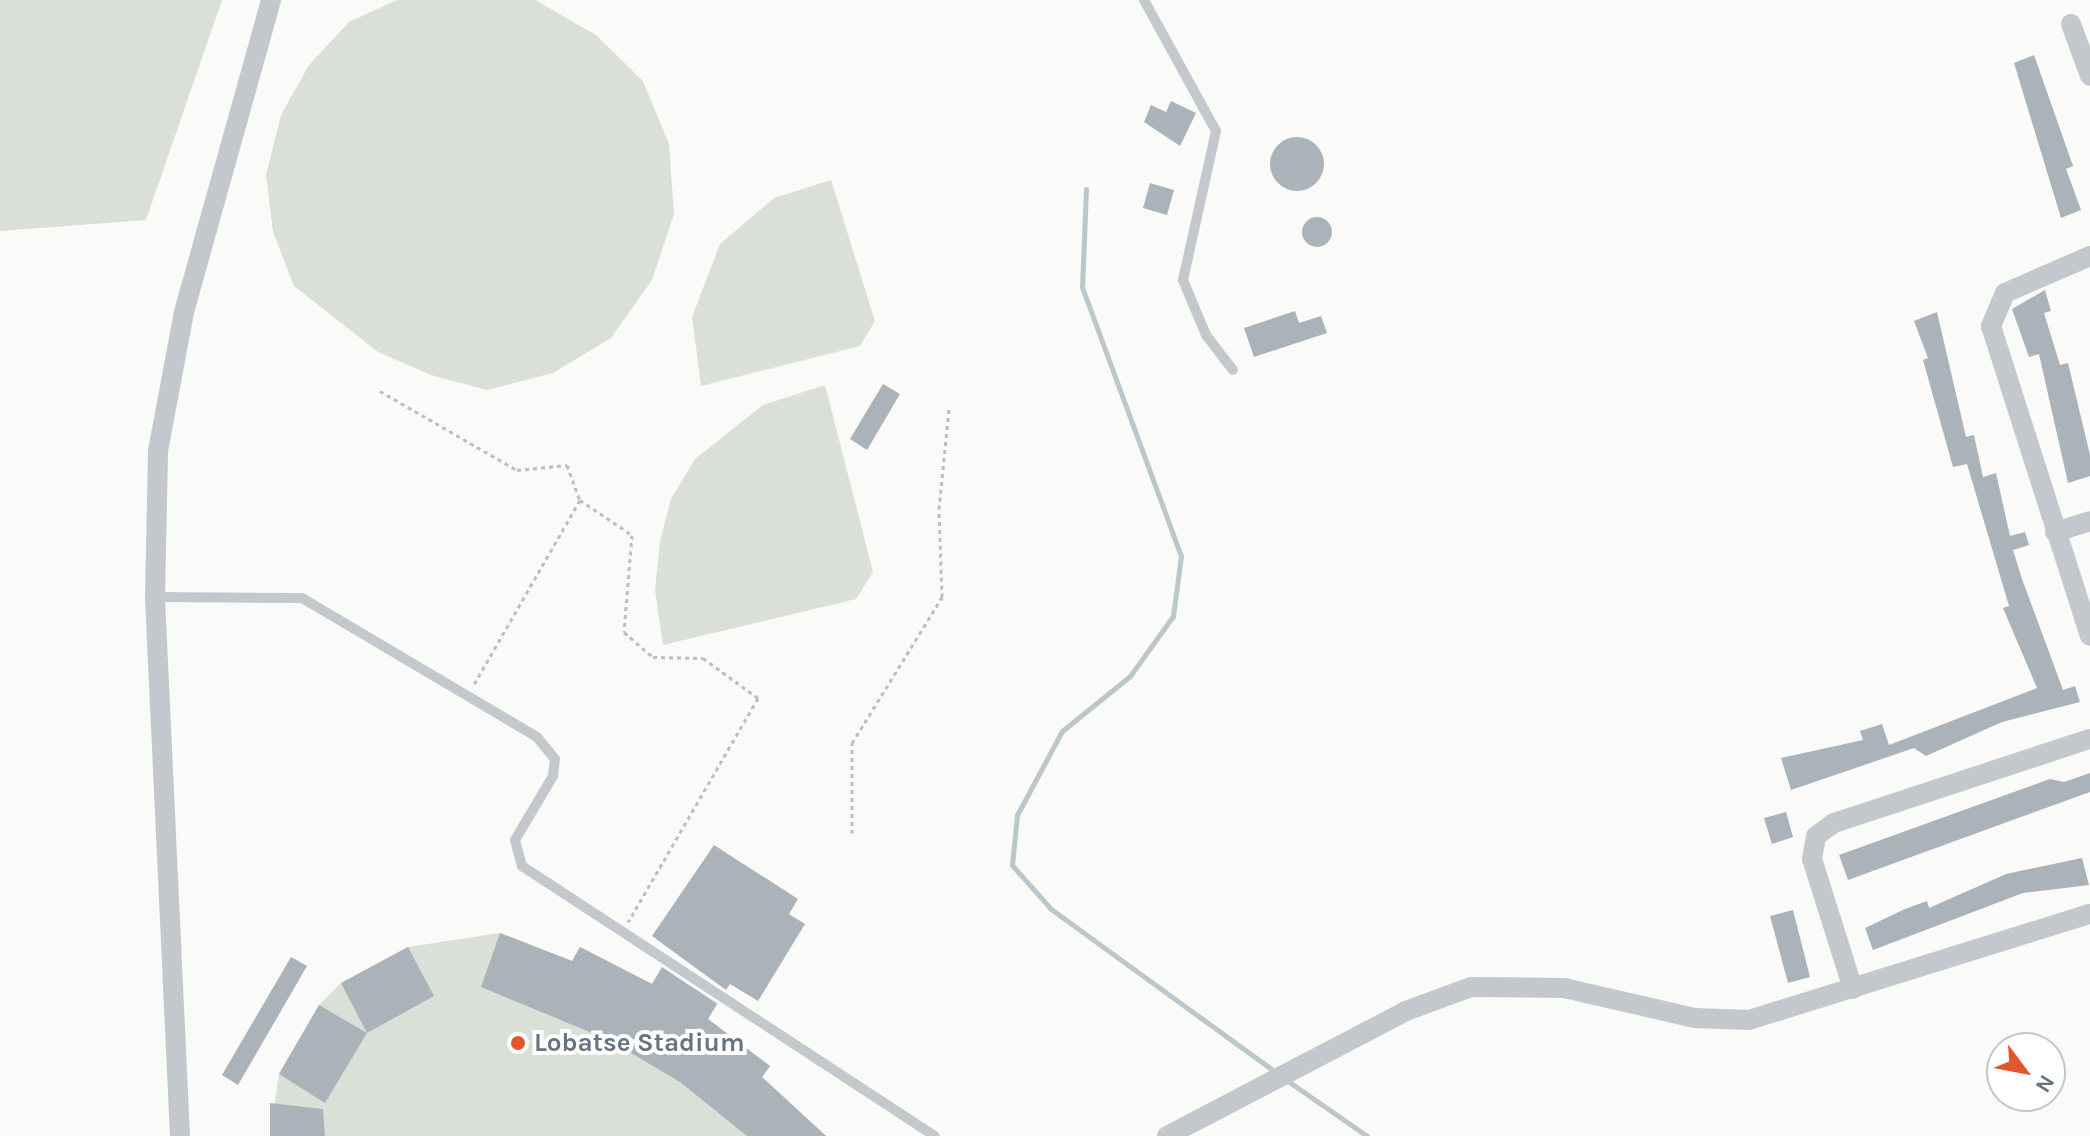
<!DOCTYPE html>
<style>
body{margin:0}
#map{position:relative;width:2090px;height:1136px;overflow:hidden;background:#fafaf8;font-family:Karla,sans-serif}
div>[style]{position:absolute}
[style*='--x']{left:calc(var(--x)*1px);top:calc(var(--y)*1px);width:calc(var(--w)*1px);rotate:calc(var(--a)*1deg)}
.green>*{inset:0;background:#dadfd7}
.stream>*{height:5px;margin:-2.5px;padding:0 2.5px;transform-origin:2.5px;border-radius:2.5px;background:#bbc7cb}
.building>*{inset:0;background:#aab3b9}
.round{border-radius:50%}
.path>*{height:3px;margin-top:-1.5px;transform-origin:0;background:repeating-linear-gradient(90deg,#bbbfc2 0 4px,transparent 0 8px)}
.service>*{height:10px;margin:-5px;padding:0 5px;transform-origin:5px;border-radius:5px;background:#c3c8cc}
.minor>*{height:20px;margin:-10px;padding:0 10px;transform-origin:10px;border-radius:10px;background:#c3c8cc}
.dots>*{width:22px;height:22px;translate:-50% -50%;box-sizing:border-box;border:4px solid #fff;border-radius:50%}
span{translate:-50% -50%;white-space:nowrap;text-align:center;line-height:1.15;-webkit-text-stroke:8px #fff;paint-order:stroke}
.poi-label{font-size:26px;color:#657683;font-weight:700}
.left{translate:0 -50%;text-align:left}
.north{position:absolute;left:1986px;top:1032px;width:80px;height:80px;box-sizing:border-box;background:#fff;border:2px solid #c1c8cd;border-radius:50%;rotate:122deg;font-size:22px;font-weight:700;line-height:32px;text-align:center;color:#657683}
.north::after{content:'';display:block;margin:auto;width:28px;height:36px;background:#e4572e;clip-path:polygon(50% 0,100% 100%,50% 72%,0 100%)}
</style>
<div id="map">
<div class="green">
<i style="clip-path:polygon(0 0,222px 0,146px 220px,0 231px)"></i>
<i style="clip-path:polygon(397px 0,535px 0,596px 35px,643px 81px,669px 144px,674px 214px,652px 280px,611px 338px,553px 373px,487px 390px,431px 375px,378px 352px,294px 286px,273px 232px,266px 175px,281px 115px,309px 65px,349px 22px)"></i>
<i style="clip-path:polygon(831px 180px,875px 321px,860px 346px,701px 386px,692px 317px,720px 244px,774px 198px)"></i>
<i style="clip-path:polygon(825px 385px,873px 572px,856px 599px,663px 645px,655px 590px,660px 541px,671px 499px,695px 459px,763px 405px)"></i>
<i style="clip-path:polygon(500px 933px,572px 961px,580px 947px,652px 984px,662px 968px,718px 1003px,708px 1019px,770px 1066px,762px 1077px,826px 1136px,270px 1136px,279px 1074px,319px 1005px,341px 983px,408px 947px)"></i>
</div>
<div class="stream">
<i style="--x:1086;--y:189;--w:98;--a:92.3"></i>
<i style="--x:1082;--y:287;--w:287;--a:69.8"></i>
<i style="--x:1181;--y:556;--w:61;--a:97.6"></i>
<i style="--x:1173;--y:616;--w:74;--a:125.6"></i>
<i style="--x:1130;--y:676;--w:87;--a:141"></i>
<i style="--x:1062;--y:731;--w:95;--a:118.2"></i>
<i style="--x:1017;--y:815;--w:50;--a:95.7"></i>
<i style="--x:1012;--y:865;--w:59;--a:48.4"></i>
<i style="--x:1051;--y:909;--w:279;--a:36"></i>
<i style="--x:1285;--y:1079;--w:100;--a:34.8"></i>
</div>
<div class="building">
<i style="clip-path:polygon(2034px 55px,2073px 166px,2066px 169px,2081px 210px,2061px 218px,2014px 63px)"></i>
<i style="clip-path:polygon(1171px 101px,1196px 113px,1180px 146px,1144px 122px,1151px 105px,1166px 112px)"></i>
<i class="round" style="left:1270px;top:137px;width:54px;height:54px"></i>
<i style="clip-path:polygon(1150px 183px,1174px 190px,1167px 215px,1143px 208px)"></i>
<i class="round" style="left:1302px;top:217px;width:30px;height:30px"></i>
<i style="clip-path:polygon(2045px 290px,2051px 311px,2044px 313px,2060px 365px,2068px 363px,2090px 455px,2090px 476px,2068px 483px,2039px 354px,2029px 357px,2012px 309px)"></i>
<i style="clip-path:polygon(1295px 311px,1299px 323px,1321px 316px,1327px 333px,1254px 357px,1244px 328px)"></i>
<i style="clip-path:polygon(1937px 312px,1966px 437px,1974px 435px,1983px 477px,1996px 473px,2010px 536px,2025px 532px,2029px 545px,2013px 550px,2022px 579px,2063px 690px,2075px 686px,2080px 702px,2002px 722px,1926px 756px,1914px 748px,1791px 790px,1781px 758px,1863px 740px,1860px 731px,1882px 724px,1889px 745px,2037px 688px,2003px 608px,2009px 606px,1967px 464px,1953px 467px,1923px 360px,1928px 358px,1914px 321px)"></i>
<i style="clip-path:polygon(883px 384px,900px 394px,867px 450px,850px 439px)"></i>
<i style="clip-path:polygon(2090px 773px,2090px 792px,1848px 880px,1839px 855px,2050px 779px,2064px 782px)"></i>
<i style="clip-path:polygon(1786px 812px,1793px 837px,1772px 844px,1764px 818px)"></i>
<i style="clip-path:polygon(714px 845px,798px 899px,789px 914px,805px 924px,758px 1001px,730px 984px,726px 990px,652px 936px)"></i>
<i style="clip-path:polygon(2082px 858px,2089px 885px,2023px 893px,1873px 950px,1865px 928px,1905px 909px,1927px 901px,1929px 908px,2006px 874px)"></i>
<i style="clip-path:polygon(1793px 910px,1810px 977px,1788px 983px,1770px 916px)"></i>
<i style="clip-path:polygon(500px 933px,572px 961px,580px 947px,652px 984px,662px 967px,717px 1004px,708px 1019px,770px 1066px,762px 1077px,826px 1136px,747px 1136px,680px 1082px,609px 1040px,481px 987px)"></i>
<i style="clip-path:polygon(408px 947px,434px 996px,367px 1033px,341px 983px)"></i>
<i style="clip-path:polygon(291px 957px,307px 966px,238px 1085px,222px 1075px)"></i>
<i style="clip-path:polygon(319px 1005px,367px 1033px,325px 1103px,279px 1074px)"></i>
<i style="clip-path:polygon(270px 1103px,323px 1109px,325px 1136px,270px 1136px)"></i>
</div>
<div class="path">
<i style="--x:380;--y:391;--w:158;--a:30"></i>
<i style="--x:517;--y:470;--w:50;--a:-5.7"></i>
<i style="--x:567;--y:465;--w:37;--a:70"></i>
<i style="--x:580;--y:500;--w:215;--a:119.9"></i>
<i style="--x:580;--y:500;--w:63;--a:33.9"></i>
<i style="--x:632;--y:535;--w:97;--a:94.7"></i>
<i style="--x:624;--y:632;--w:38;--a:41"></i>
<i style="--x:653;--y:657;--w:50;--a:1.1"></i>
<i style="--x:703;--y:658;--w:68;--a:36"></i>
<i style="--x:758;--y:698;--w:259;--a:120.1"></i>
<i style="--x:852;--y:833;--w:90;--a:-90"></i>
<i style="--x:852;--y:743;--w:172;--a:-58.3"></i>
<i style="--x:942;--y:597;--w:88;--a:-92"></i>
<i style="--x:939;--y:509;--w:100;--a:-84.3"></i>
</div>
<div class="service">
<i style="--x:1144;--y:0;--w:149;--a:61.2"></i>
<i style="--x:1216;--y:131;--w:153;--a:102.5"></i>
<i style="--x:1183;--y:280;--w:60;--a:67.3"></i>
<i style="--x:1206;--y:335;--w:44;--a:52.4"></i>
<i style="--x:155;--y:597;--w:147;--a:0.4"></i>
<i style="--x:302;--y:598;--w:273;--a:30.6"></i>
<i style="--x:537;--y:737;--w:28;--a:51"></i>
<i style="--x:555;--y:759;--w:17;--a:97"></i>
<i style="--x:553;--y:776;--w:74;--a:120.7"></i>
<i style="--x:515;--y:840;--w:27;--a:75"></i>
<i style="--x:522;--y:866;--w:493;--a:33.2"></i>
</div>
<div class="minor">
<i style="--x:2071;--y:24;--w:55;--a:69.9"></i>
<i style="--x:2090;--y:256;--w:93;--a:156.5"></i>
<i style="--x:2005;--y:293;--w:36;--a:113"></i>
<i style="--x:1991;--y:326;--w:325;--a:72.3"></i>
<i style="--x:2055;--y:532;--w:37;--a:-17"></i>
<i style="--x:1853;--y:989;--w:136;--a:-107.5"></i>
<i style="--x:1812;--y:859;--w:23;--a:-80"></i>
<i style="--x:1816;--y:836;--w:22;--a:-36"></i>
<i style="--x:1834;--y:823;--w:269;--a:-18.2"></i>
<i style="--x:180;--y:1136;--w:540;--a:-92.66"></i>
<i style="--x:155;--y:597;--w:146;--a:-88.8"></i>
<i style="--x:158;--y:451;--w:141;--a:-79.4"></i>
<i style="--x:184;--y:312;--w:324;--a:-74.4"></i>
<i style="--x:1167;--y:1136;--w:270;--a:-27.6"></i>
<i style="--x:1406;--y:1011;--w:69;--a:-20.3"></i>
<i style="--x:1471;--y:987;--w:93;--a:0.6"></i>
<i style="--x:1564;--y:988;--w:134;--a:12.9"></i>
<i style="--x:1695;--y:1018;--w:54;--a:2.1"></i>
<i style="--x:1749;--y:1020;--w:357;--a:-17.3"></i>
</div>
<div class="dots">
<i style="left:518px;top:1043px;background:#e4572e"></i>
</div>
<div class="poi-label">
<span class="left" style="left:534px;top:1043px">Lobatse Stadium</span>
</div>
<div class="north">N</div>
</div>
